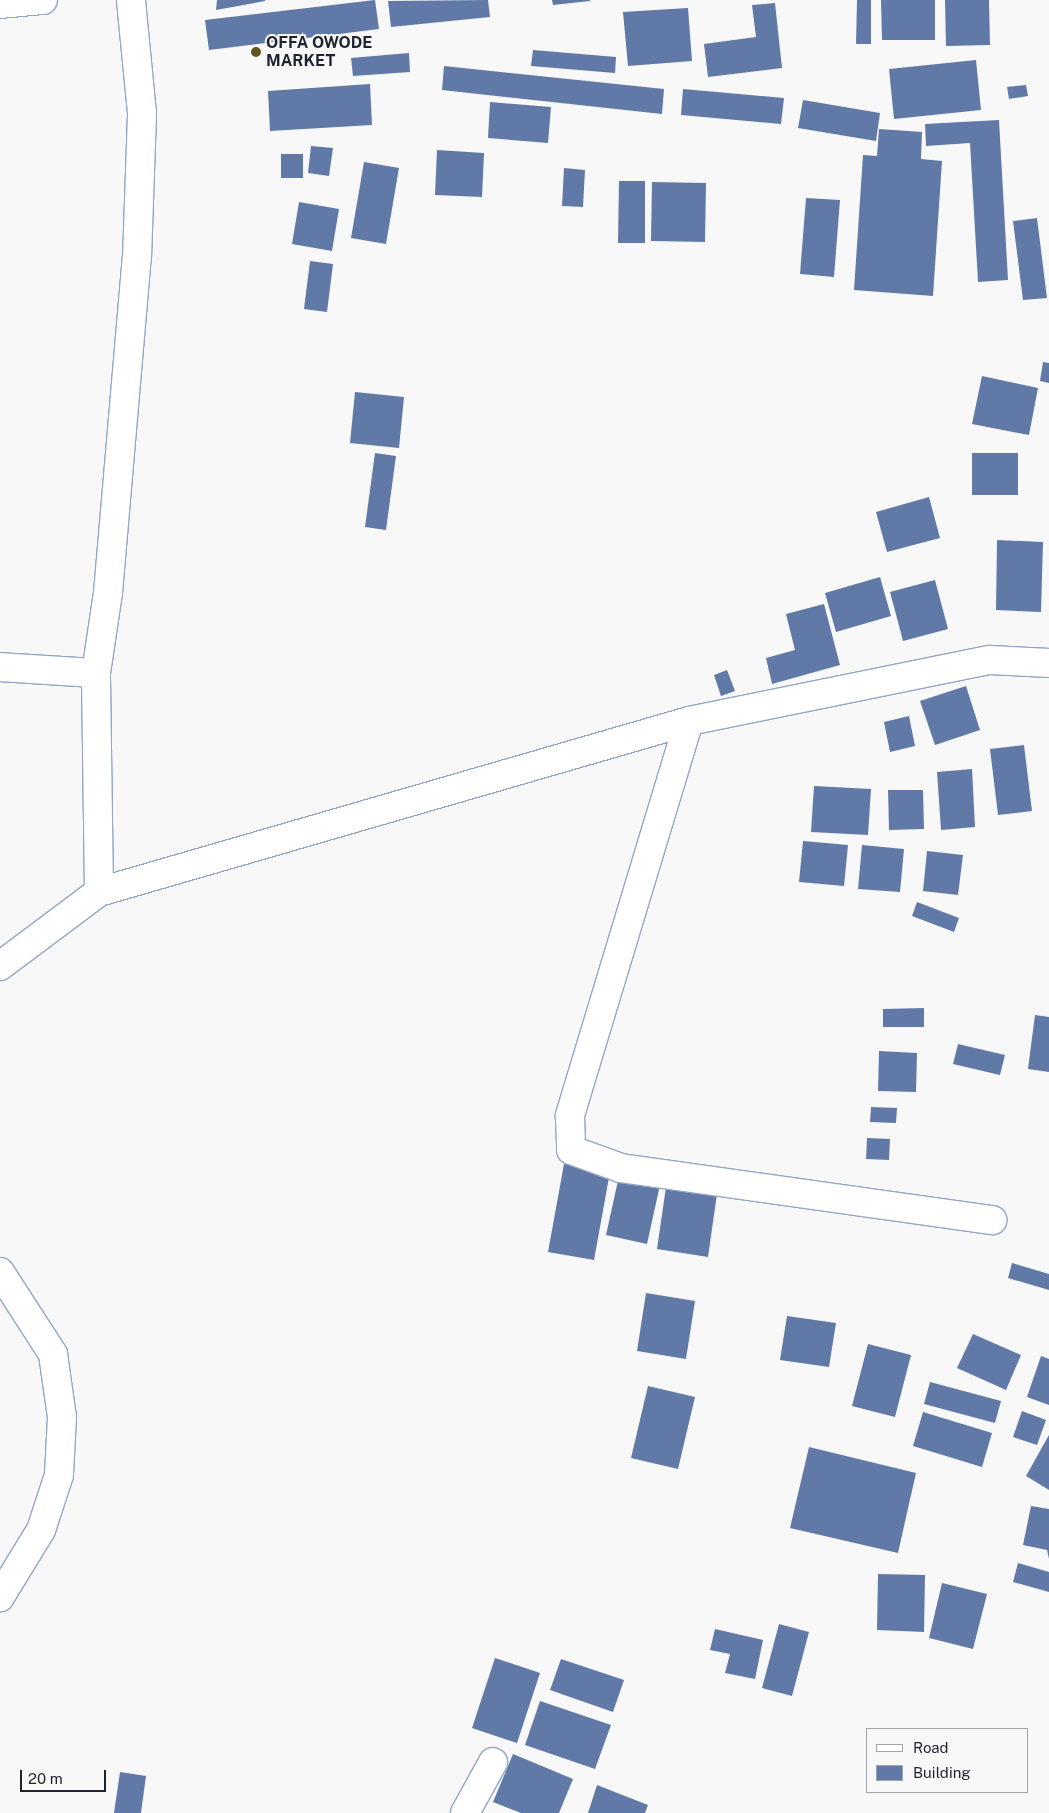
<!DOCTYPE html>
<style>
body{margin:0}
#map{position:relative;width:1049px;height:1813px;overflow:hidden;background:#f8f8f8;font-family:"Public Sans",sans-serif}
div>[style]{position:absolute}
[style*='--x']{left:calc(var(--x)*1px);top:calc(var(--y)*1px);width:calc(var(--w)*1px);rotate:calc(var(--a)*1deg)}
.building>*{inset:0;background:#6179a6}
.roads{filter:drop-shadow(1px 0 #94a6c5) drop-shadow(-1px 0 #94a6c5) drop-shadow(0 1px #94a6c5) drop-shadow(0 -1px #94a6c5)}
.street>*{height:28px;margin:-14px;padding:0 14px;transform-origin:14px;border-radius:14px;background:#fff}
.dots>*{width:14px;height:14px;translate:-50% -50%;box-sizing:border-box;border:2px solid #f8f8f8;border-radius:50%}
span{translate:-50% -50%;white-space:nowrap;text-align:center;line-height:1.15;-webkit-text-stroke:4px #f8f8f8;paint-order:stroke}
.poi-label{font-size:16px;color:#1d2430;font-weight:700}
.left{translate:0 -50%;text-align:left}
.legend{position:absolute;left:866px;top:1728px;width:162px;height:65px;box-sizing:border-box;background:#f8f8f8;border:1px solid #a0a3a8;margin:0;padding:6px 9px;list-style:none;font-size:15px;color:#1d2430}
.legend li{display:flex;align-items:center;gap:10px;height:25px}
.legend b{width:25px;border:1px solid #a0a3a8}
.scale{position:absolute;left:20px;top:1770px;width:86px;height:22px;box-sizing:border-box;border:2px solid #1d2430;border-top:0;padding-left:6px;font-size:15px;line-height:18px;white-space:nowrap;color:#1d2430;-webkit-text-stroke:4px #f8f8f8;paint-order:stroke}
</style>
<div id="map">
<div class="building">
<i style="clip-path:polygon(217px 0,265px 0,265px 1px,216px 10px)"></i>
<i style="clip-path:polygon(375px 0,379px 29px,209px 50px,205px 20px)"></i>
<i style="clip-path:polygon(488px 0,490px 17px,391px 27px,388px 1px)"></i>
<i style="clip-path:polygon(552px 0,590px 0,590px 1px,553px 5px)"></i>
<i style="clip-path:polygon(857px 0,871px 0,871px 44px,856px 44px)"></i>
<i style="clip-path:polygon(881px 0,935px 0,935px 40px,882px 40px)"></i>
<i style="clip-path:polygon(945px 0,989px 0,990px 45px,946px 46px)"></i>
<i style="clip-path:polygon(775px 3px,782px 68px,708px 77px,704px 44px,756px 37px,752px 5px)"></i>
<i style="clip-path:polygon(688px 8px,692px 61px,628px 66px,623px 12px)"></i>
<i style="clip-path:polygon(533px 50px,616px 57px,615px 73px,531px 66px)"></i>
<i style="clip-path:polygon(409px 53px,410px 72px,353px 76px,351px 58px)"></i>
<i style="clip-path:polygon(976px 60px,981px 110px,894px 119px,889px 69px)"></i>
<i style="clip-path:polygon(444px 66px,664px 89px,662px 114px,442px 90px)"></i>
<i style="clip-path:polygon(370px 84px,372px 125px,270px 131px,268px 91px)"></i>
<i style="clip-path:polygon(1026px 85px,1028px 96px,1009px 99px,1007px 87px)"></i>
<i style="clip-path:polygon(683px 89px,784px 98px,781px 124px,681px 115px)"></i>
<i style="clip-path:polygon(803px 100px,880px 113px,876px 141px,798px 128px)"></i>
<i style="clip-path:polygon(490px 102px,551px 107px,548px 143px,488px 138px)"></i>
<i style="clip-path:polygon(999px 120px,1008px 280px,978px 282px,970px 143px,926px 146px,925px 124px)"></i>
<i style="clip-path:polygon(879px 129px,922px 132px,921px 159px,942px 161px,933px 296px,854px 290px,863px 155px,877px 156px)"></i>
<i style="clip-path:polygon(311px 146px,333px 148px,329px 176px,308px 173px)"></i>
<i style="clip-path:polygon(437px 150px,484px 153px,482px 197px,435px 195px)"></i>
<i style="clip-path:polygon(281px 154px,303px 154px,303px 178px,281px 178px)"></i>
<i style="clip-path:polygon(364px 162px,399px 168px,386px 244px,351px 238px)"></i>
<i style="clip-path:polygon(564px 168px,585px 170px,583px 207px,562px 206px)"></i>
<i style="clip-path:polygon(619px 181px,645px 181px,645px 243px,618px 243px)"></i>
<i style="clip-path:polygon(652px 182px,706px 183px,705px 242px,651px 241px)"></i>
<i style="clip-path:polygon(806px 198px,840px 200px,834px 277px,800px 274px)"></i>
<i style="clip-path:polygon(299px 202px,339px 209px,332px 251px,292px 244px)"></i>
<i style="clip-path:polygon(1037px 218px,1047px 298px,1023px 300px,1013px 221px)"></i>
<i style="clip-path:polygon(310px 261px,333px 264px,327px 312px,304px 309px)"></i>
<i style="clip-path:polygon(1043px 362px,1049px 363px,1049px 383px,1040px 381px)"></i>
<i style="clip-path:polygon(982px 376px,1038px 388px,1029px 435px,972px 424px)"></i>
<i style="clip-path:polygon(355px 392px,404px 397px,399px 448px,350px 443px)"></i>
<i style="clip-path:polygon(375px 453px,396px 456px,386px 530px,365px 527px)"></i>
<i style="clip-path:polygon(972px 453px,1018px 453px,1018px 495px,972px 495px)"></i>
<i style="clip-path:polygon(929px 497px,940px 538px,887px 552px,876px 512px)"></i>
<i style="clip-path:polygon(997px 540px,1043px 542px,1041px 612px,996px 610px)"></i>
<i style="clip-path:polygon(880px 577px,891px 616px,836px 632px,825px 593px)"></i>
<i style="clip-path:polygon(935px 580px,948px 629px,903px 641px,890px 592px)"></i>
<i style="clip-path:polygon(824px 604px,840px 665px,772px 684px,766px 658px,795px 650px,786px 614px)"></i>
<i style="clip-path:polygon(727px 670px,735px 691px,721px 696px,714px 675px)"></i>
<i style="clip-path:polygon(966px 686px,980px 730px,935px 745px,920px 701px)"></i>
<i style="clip-path:polygon(909px 716px,915px 746px,890px 752px,884px 722px)"></i>
<i style="clip-path:polygon(1024px 745px,1032px 811px,998px 815px,990px 749px)"></i>
<i style="clip-path:polygon(972px 769px,975px 827px,941px 830px,937px 772px)"></i>
<i style="clip-path:polygon(814px 786px,871px 789px,868px 835px,811px 832px)"></i>
<i style="clip-path:polygon(888px 790px,923px 790px,924px 829px,889px 830px)"></i>
<i style="clip-path:polygon(803px 841px,848px 845px,844px 886px,799px 882px)"></i>
<i style="clip-path:polygon(862px 845px,904px 849px,900px 892px,858px 889px)"></i>
<i style="clip-path:polygon(927px 851px,963px 855px,958px 895px,923px 891px)"></i>
<i style="clip-path:polygon(917px 902px,959px 918px,954px 932px,912px 916px)"></i>
<i style="clip-path:polygon(924px 1008px,924px 1027px,883px 1027px,883px 1009px)"></i>
<i style="clip-path:polygon(1035px 1015px,1049px 1017px,1049px 1072px,1028px 1069px)"></i>
<i style="clip-path:polygon(958px 1044px,1005px 1055px,1000px 1075px,953px 1064px)"></i>
<i style="clip-path:polygon(879px 1051px,917px 1053px,916px 1092px,878px 1091px)"></i>
<i style="clip-path:polygon(871px 1107px,897px 1108px,896px 1123px,870px 1122px)"></i>
<i style="clip-path:polygon(867px 1138px,890px 1139px,889px 1160px,866px 1159px)"></i>
<i style="clip-path:polygon(564px 1164px,610px 1172px,594px 1260px,548px 1252px)"></i>
<i style="clip-path:polygon(619px 1176px,660px 1185px,647px 1244px,606px 1235px)"></i>
<i style="clip-path:polygon(666px 1187px,717px 1194px,708px 1257px,657px 1249px)"></i>
<i style="clip-path:polygon(1012px 1263px,1049px 1274px,1049px 1290px,1008px 1278px)"></i>
<i style="clip-path:polygon(646px 1293px,695px 1301px,686px 1359px,637px 1351px)"></i>
<i style="clip-path:polygon(787px 1316px,836px 1323px,829px 1367px,780px 1360px)"></i>
<i style="clip-path:polygon(973px 1334px,1021px 1355px,1006px 1390px,957px 1368px)"></i>
<i style="clip-path:polygon(868px 1344px,911px 1355px,895px 1417px,852px 1406px)"></i>
<i style="clip-path:polygon(1041px 1356px,1049px 1359px,1049px 1405px,1027px 1397px)"></i>
<i style="clip-path:polygon(930px 1382px,1001px 1401px,995px 1423px,924px 1404px)"></i>
<i style="clip-path:polygon(648px 1386px,695px 1397px,678px 1469px,631px 1458px)"></i>
<i style="clip-path:polygon(1022px 1411px,1046px 1420px,1037px 1445px,1013px 1437px)"></i>
<i style="clip-path:polygon(923px 1412px,992px 1433px,982px 1467px,913px 1446px)"></i>
<i style="clip-path:polygon(1049px 1435px,1049px 1490px,1026px 1476px)"></i>
<i style="clip-path:polygon(809px 1447px,916px 1473px,898px 1553px,790px 1528px)"></i>
<i style="clip-path:polygon(1031px 1506px,1049px 1509px,1049px 1559px,1047px 1550px,1023px 1545px)"></i>
<i style="clip-path:polygon(1018px 1563px,1049px 1572px,1049px 1592px,1013px 1582px)"></i>
<i style="clip-path:polygon(878px 1574px,925px 1575px,924px 1632px,877px 1630px)"></i>
<i style="clip-path:polygon(942px 1583px,987px 1594px,973px 1649px,929px 1638px)"></i>
<i style="clip-path:polygon(779px 1624px,809px 1632px,792px 1696px,762px 1688px)"></i>
<i style="clip-path:polygon(715px 1629px,763px 1640px,755px 1679px,725px 1673px,730px 1654px,710px 1650px)"></i>
<i style="clip-path:polygon(495px 1658px,540px 1673px,517px 1743px,472px 1728px)"></i>
<i style="clip-path:polygon(561px 1659px,624px 1680px,613px 1712px,550px 1690px)"></i>
<i style="clip-path:polygon(540px 1701px,611px 1725px,595px 1769px,525px 1745px)"></i>
<i style="clip-path:polygon(513px 1754px,573px 1779px,559px 1813px,521px 1813px,493px 1802px)"></i>
<i style="clip-path:polygon(120px 1772px,146px 1776px,141px 1813px,114px 1813px)"></i>
<i style="clip-path:polygon(597px 1785px,648px 1805px,645px 1813px,588px 1813px)"></i>
</div>
<div class="roads">
<div class="street">
<i style="--x:0;--y:4;--w:43;--a:-5.3"></i>
<i style="--x:0;--y:667;--w:96;--a:3.6"></i>
<i style="--x:689;--y:721;--w:413;--a:106.8"></i>
<i style="--x:570;--y:1116;--w:34;--a:88"></i>
<i style="--x:571;--y:1150;--w:53;--a:19.8"></i>
<i style="--x:621;--y:1168;--w:375;--a:8"></i>
<i style="--x:99;--y:892;--w:219;--a:-90.8"></i>
<i style="--x:96;--y:673;--w:81;--a:-81.5"></i>
<i style="--x:108;--y:593;--w:336;--a:-85.1"></i>
<i style="--x:137;--y:258;--w:145;--a:-88"></i>
<i style="--x:142;--y:113;--w:114;--a:-95.6"></i>
<i style="--x:0;--y:966;--w:124;--a:-36.8"></i>
<i style="--x:99;--y:892;--w:614;--a:-16.16"></i>
<i style="--x:689;--y:721;--w:307;--a:-11.5"></i>
<i style="--x:990;--y:660;--w:59;--a:2.9"></i>
<i style="--x:0;--y:1272;--w:98;--a:57.1"></i>
<i style="--x:53;--y:1354;--w:64;--a:81.9"></i>
<i style="--x:62;--y:1417;--w:58;--a:93"></i>
<i style="--x:59;--y:1475;--w:58;--a:108.1"></i>
<i style="--x:41;--y:1530;--w:79;--a:121.5"></i>
<i style="--x:465;--y:1813;--w:58;--a:-61.2"></i>
</div>
</div>
<div class="dots">
<i style="left:256px;top:52px;background:#605622"></i>
</div>
<div class="poi-label">
<span class="left" style="left:266px;top:52px">OFFA OWODE<br>MARKET</span>
</div>
<ul class="legend">
<li><b style="height:6px;background:#fff"></b>Road</li>
<li><b style="height:14px;background:#6179a6"></b>Building</li>
</ul>
<div class="scale">20 m</div>
</div>
